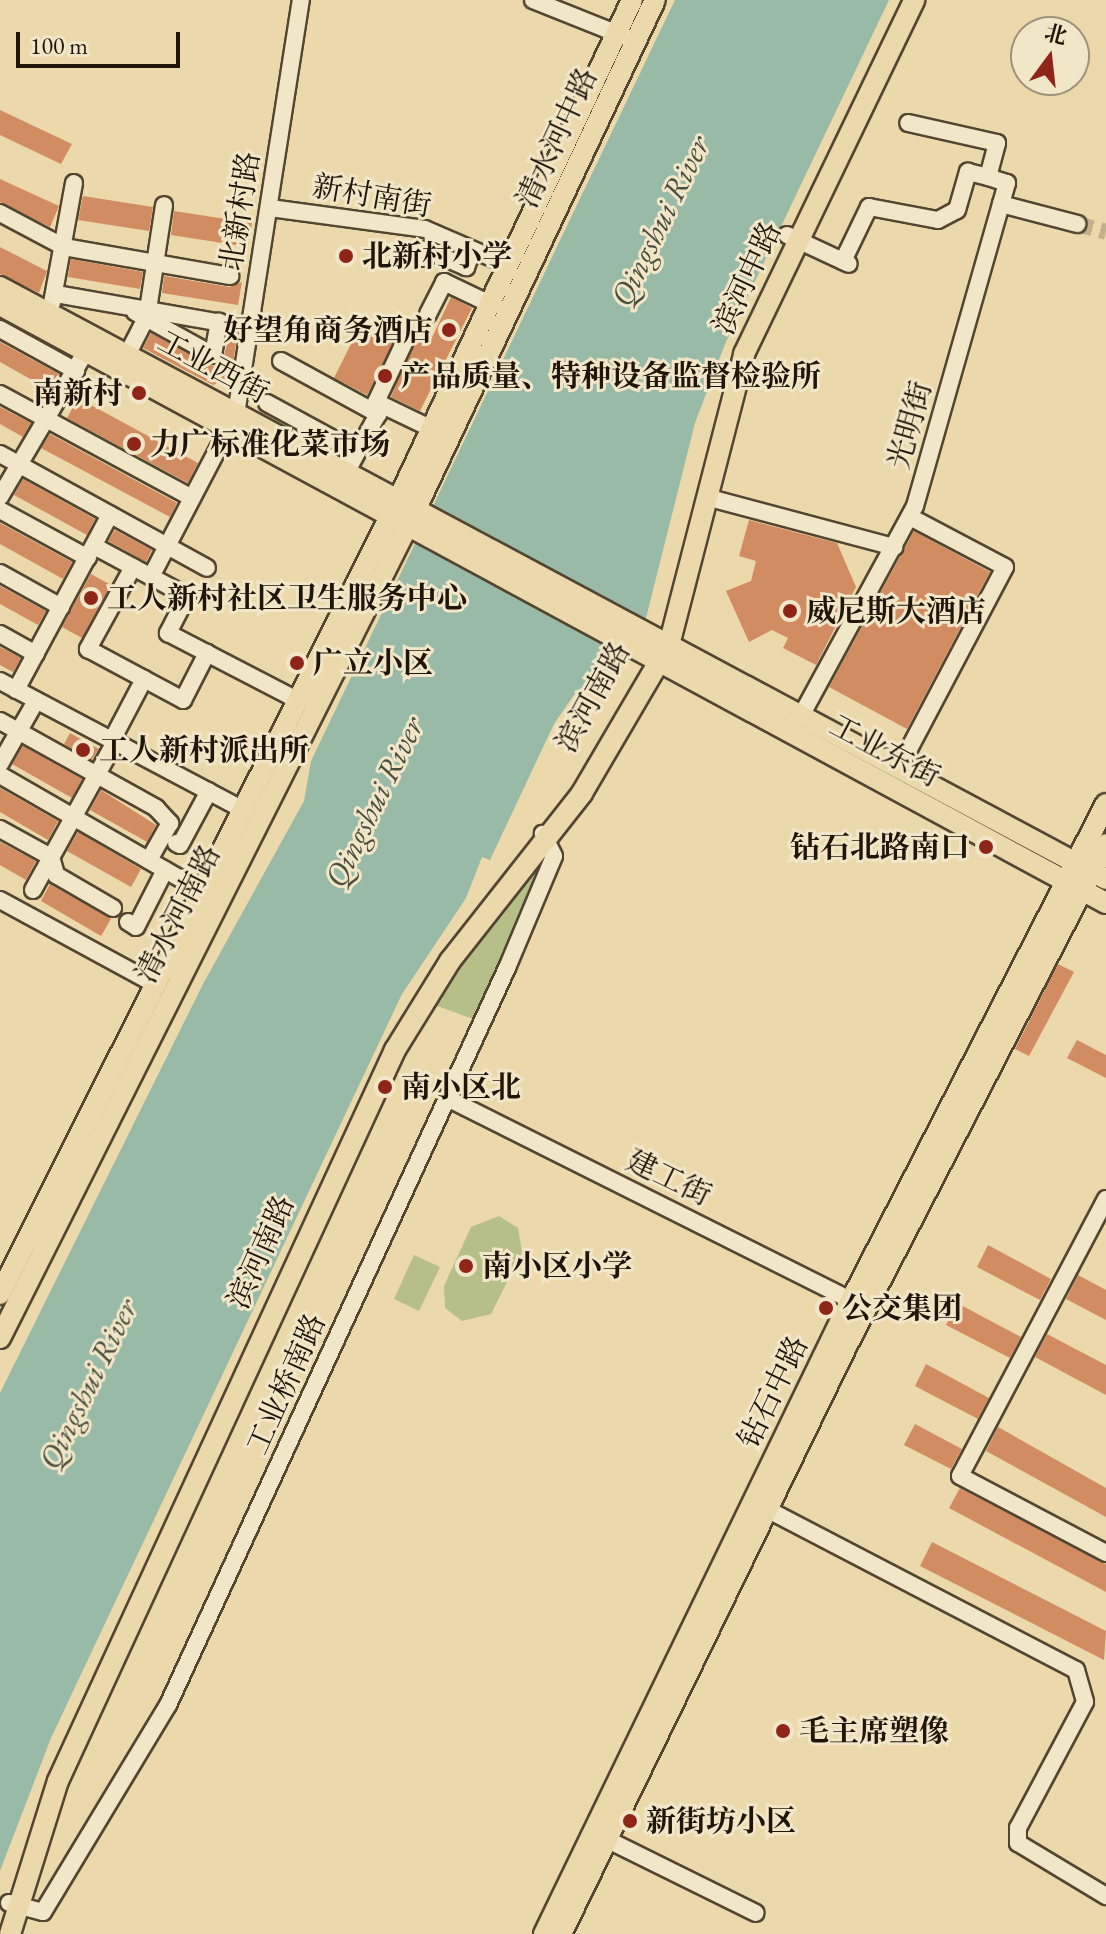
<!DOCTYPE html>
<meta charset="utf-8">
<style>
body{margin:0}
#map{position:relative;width:1106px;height:1934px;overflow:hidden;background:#ebd8ab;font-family:"EB Garamond","Noto Serif SC",serif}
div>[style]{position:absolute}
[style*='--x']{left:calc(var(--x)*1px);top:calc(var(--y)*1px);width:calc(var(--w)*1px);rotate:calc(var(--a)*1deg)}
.green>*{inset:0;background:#b7bf89}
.water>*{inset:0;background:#99baa6}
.building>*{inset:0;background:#d18d61}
.minor-tunnel>*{height:16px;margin-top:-8px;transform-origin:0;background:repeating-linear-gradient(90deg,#c2b18a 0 16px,transparent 0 24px)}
.roads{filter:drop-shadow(2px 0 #524631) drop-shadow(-2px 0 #524631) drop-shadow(0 2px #524631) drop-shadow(0 -2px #524631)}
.minor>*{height:16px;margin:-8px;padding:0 8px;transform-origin:8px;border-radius:8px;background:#f2e6c8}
.major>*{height:20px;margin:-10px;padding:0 10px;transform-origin:10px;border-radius:10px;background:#ebd8ab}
.dots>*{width:22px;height:22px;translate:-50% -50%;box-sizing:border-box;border:4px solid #f2e6c8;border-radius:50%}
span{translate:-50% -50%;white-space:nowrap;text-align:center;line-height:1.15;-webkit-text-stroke:6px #f2e6c8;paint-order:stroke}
.street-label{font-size:30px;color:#1f1508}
.poi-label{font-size:30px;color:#1f1508;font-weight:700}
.left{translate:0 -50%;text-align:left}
.right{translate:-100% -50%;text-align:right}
.water-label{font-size:32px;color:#4a4f3f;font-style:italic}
.north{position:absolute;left:1010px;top:16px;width:80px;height:80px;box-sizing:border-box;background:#f2e6c8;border:2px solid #9e927b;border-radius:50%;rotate:15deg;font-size:22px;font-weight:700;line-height:32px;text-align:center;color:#1f1508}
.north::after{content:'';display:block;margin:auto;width:28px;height:36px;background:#8f2418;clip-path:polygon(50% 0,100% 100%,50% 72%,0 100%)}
.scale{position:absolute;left:16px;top:32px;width:164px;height:36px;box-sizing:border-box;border:4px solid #1f1508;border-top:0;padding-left:10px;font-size:24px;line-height:28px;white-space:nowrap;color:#1f1508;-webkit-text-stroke:6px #f2e6c8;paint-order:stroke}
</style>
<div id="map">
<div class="green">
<i style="clip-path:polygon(529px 870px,538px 876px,473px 1019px,429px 1003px)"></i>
<i style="clip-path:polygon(499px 1216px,518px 1228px,522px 1252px,491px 1314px,462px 1321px,445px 1308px,444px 1286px,471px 1227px)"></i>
<i style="clip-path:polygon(414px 1255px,440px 1267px,419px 1311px,394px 1299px)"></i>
</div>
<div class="water">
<i style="clip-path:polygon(675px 0,889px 0,725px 344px,695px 423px,645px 622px,625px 657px,576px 692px,554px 724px,490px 860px,482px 857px,466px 898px,402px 994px,51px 1738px,0 1871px,0 1393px,203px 984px,304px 801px,311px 761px)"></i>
</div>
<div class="building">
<i style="clip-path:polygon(0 110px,72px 144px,61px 164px,0 135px)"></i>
<i style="clip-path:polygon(0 179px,59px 206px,50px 227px,0 202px)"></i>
<i style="clip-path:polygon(83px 196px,153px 207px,149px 231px,78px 220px)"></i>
<i style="clip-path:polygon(174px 211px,252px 223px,248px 247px,171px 235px)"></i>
<i style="clip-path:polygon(0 247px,47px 271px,39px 293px,0 274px)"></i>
<i style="clip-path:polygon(71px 259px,143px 272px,140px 289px,68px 277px)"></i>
<i style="clip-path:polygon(164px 276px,229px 287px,242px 282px,238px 305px,162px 293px)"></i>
<i style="clip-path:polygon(451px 297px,472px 308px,420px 411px,391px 397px,415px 338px,429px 344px)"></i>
<i style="clip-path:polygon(382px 322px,401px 331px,367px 395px,334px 378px,358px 330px,375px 333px)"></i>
<i style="clip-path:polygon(232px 329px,238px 330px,231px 376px,213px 385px,143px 348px,151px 333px,213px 366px,222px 361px)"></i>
<i style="clip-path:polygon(0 342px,59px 374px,50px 390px,0 362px)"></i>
<i style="clip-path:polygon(78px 398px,198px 463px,188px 483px,67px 418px)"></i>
<i style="clip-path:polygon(0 407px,31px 423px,23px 437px,0 424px)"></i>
<i style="clip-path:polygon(50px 434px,177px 503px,170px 517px,41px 448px)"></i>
<i style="clip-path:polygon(23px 479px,95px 519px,87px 535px,14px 495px)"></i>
<i style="clip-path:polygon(749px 520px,837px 543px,856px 587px,816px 665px,783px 648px,788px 638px,772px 630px,749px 642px,726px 591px,751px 581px,756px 561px,739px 556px)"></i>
<i style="clip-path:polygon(0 523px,72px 562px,63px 579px,0 544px)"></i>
<i style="clip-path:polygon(115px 530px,152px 550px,146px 562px,108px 541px)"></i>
<i style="clip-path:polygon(914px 531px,990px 572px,907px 729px,829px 687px)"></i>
<i style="clip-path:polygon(91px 574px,111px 585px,82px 638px,62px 627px)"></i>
<i style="clip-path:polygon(0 586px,46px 611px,38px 625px,0 604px)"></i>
<i style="clip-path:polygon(0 647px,21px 658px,13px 672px,0 665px)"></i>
<i style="clip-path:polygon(70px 733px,99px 749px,92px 760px,64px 744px)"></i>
<i style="clip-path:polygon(23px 746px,82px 779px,72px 798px,12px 764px)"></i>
<i style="clip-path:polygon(0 788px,58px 821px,48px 840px,0 812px)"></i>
<i style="clip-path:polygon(101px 790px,156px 825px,147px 842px,90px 810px)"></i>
<i style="clip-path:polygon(78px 832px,141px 869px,131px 887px,67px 851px)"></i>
<i style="clip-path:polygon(0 842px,36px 861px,26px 880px,0 865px)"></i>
<i style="clip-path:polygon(50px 884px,111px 919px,101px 936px,41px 901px)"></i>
<i style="clip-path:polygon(1058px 964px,1074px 972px,1029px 1056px,1015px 1049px)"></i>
<i style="clip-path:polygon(1077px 1040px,1106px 1055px,1106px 1078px,1067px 1058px)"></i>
<i style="clip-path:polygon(988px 1245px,1051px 1279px,1040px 1300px,977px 1267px)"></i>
<i style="clip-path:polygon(1078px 1275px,1106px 1290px,1106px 1320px,1066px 1299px)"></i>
<i style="clip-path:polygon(957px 1303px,1021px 1337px,1010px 1358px,946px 1325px)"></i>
<i style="clip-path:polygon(1047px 1334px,1106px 1365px,1106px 1395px,1035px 1357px)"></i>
<i style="clip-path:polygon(926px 1364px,989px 1398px,978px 1419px,915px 1386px)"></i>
<i style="clip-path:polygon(915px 1424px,962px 1449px,951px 1469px,904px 1445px)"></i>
<i style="clip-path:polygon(998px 1427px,1106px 1488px,1106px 1517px,986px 1451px)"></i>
<i style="clip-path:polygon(960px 1488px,1106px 1564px,1106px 1592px,949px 1508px)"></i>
<i style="clip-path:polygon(932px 1542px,1106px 1631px,1104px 1660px,920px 1566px)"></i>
</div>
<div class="minor-tunnel">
<i style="--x:1077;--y:224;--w:30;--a:15"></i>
</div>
<div class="roads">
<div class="minor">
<i style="--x:533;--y:0;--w:102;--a:21.8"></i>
<i style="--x:988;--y:177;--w:20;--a:18"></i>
<i style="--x:1007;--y:183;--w:22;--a:106"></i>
<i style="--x:270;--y:208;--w:156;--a:7.7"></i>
<i style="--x:425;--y:229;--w:90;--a:23.4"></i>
<i style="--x:0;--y:213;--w:72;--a:28"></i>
<i style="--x:64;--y:247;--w:169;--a:9.9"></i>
<i style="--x:787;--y:235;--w:68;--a:25.1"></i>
<i style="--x:423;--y:258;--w:9;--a:-63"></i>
<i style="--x:427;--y:250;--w:43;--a:23.6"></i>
<i style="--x:466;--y:267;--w:18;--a:-68"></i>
<i style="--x:843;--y:261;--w:60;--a:-64.3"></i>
<i style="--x:869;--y:207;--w:70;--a:10.7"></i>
<i style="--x:938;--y:220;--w:21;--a:-28"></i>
<i style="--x:957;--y:210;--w:40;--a:-74"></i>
<i style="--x:968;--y:172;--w:21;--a:14"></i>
<i style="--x:988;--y:177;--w:35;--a:-75"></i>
<i style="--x:997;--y:143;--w:91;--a:-167.3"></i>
<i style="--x:56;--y:294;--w:169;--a:9.9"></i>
<i style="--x:52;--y:303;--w:122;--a:-79.6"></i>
<i style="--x:148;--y:310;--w:106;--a:-81.3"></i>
<i style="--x:135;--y:312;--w:89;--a:28.9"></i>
<i style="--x:213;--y:355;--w:34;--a:-80"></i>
<i style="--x:428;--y:314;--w:36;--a:-63"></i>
<i style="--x:444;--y:282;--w:51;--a:25.6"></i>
<i style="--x:0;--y:329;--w:87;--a:28.9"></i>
<i style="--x:405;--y:341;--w:68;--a:115.4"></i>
<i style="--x:376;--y:402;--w:62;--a:25.7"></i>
<i style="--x:281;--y:361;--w:111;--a:28.7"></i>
<i style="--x:378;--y:414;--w:67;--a:118.5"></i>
<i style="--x:123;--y:363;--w:51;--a:-62.9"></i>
<i style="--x:0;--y:394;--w:218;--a:28.4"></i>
<i style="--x:267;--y:403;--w:102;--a:28.6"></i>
<i style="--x:0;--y:454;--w:236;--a:28.8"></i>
<i style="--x:0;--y:497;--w:169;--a:-59.5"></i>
<i style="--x:706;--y:497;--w:195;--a:14.9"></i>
<i style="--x:0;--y:510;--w:100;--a:28.6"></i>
<i style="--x:94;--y:546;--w:106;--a:28.3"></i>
<i style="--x:187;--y:596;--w:42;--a:117.2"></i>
<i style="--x:168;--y:633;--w:145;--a:27.4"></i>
<i style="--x:133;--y:567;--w:94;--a:118.8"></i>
<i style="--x:88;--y:649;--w:108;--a:28.2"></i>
<i style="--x:183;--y:700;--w:53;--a:-62.9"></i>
<i style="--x:154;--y:571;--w:177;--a:-62.4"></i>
<i style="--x:236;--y:414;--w:419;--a:-81.1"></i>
<i style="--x:0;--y:573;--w:70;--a:29.1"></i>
<i style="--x:0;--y:634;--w:41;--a:29.1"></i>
<i style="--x:0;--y:681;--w:274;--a:27.9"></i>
<i style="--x:16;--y:690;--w:199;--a:-61.8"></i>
<i style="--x:801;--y:716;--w:239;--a:-61.5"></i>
<i style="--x:915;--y:506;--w:314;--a:-74.1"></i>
<i style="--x:1001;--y:204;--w:79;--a:14.7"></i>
<i style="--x:0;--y:721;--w:179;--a:29.1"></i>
<i style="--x:156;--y:808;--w:21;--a:47"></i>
<i style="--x:170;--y:823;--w:43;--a:119.6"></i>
<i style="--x:112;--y:740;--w:69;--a:-62.3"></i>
<i style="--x:0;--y:764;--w:73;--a:-60.3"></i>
<i style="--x:899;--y:768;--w:227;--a:-62.2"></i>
<i style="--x:1005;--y:567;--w:107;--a:-152.2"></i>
<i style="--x:0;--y:775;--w:233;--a:29.9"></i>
<i style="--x:0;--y:829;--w:58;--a:28.8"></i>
<i style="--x:51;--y:857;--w:19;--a:74"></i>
<i style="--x:56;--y:875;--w:66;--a:30.1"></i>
<i style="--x:176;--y:843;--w:4;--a:27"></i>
<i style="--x:180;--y:845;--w:61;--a:-61.8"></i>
<i style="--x:33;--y:890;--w:169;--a:-61"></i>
<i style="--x:0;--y:900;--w:176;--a:28.5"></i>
<i style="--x:128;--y:922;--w:9;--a:32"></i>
<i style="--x:136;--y:927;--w:64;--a:-63"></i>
<i style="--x:447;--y:1098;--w:463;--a:26.6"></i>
<i style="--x:1106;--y:1199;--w:313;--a:117.8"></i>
<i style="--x:960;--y:1476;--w:165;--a:27.8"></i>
<i style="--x:759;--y:1505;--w:357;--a:27.5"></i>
<i style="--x:1076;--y:1670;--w:33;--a:74"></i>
<i style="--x:1085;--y:1702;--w:143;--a:118"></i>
<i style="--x:1018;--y:1828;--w:15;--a:90"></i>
<i style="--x:1018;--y:1843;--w:103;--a:31.1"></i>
<i style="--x:596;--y:1834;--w:178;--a:26.3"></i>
<i style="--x:9;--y:1903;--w:35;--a:15"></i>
<i style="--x:43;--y:1912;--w:242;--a:-58.9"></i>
<i style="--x:168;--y:1705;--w:811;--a:-65.3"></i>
<i style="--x:507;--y:968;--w:121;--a:-67.2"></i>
<i style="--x:554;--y:856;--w:25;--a:-117"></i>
</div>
<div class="major">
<i style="--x:0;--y:287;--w:1254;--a:28.16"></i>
<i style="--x:0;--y:305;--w:1257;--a:28.4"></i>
<i style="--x:0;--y:1294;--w:876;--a:-63.35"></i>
<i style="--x:393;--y:511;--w:564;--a:-64.93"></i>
<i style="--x:0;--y:1338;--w:916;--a:-63.35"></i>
<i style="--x:411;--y:519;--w:573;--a:-64.82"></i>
<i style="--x:10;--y:1934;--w:160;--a:-72.6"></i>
<i style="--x:58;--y:1781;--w:805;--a:-65.25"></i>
<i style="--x:395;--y:1050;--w:105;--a:-58.3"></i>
<i style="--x:450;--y:961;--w:214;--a:-51.8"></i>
<i style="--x:582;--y:793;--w:172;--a:-59.6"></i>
<i style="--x:669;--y:645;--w:301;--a:-75.5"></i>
<i style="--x:744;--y:354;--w:393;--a:-64.3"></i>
<i style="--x:544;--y:1934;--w:682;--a:-64.19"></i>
<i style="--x:841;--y:1320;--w:580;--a:-62.82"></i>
<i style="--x:561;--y:1934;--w:653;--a:-64.1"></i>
<i style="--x:846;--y:1347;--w:566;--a:-62.67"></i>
</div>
</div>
<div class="dots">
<i style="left:346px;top:256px;background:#8f2418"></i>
<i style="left:449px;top:330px;background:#8f2418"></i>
<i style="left:385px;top:376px;background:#8f2418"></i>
<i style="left:139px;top:393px;background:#8f2418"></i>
<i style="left:134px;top:444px;background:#8f2418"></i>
<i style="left:91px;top:598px;background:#8f2418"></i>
<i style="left:790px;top:611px;background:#8f2418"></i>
<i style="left:297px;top:663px;background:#8f2418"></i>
<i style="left:83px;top:750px;background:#8f2418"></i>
<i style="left:986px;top:847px;background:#8f2418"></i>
<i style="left:385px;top:1087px;background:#8f2418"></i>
<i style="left:466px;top:1266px;background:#8f2418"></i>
<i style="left:826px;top:1308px;background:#8f2418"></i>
<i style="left:783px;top:1731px;background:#8f2418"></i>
<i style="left:630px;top:1821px;background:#8f2418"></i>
</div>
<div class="street-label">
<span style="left:557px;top:138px;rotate:-65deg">清水河中路</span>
<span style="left:372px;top:196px;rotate:10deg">新村南街</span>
<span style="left:240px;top:211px;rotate:-81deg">北新村路</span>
<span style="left:747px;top:278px;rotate:-65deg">滨河中路</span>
<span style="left:213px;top:367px;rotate:28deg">工业西街</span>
<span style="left:910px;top:425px;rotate:-74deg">光明街</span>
<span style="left:593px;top:697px;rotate:-61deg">滨河南路</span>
<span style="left:885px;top:751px;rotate:28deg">工业东街</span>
<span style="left:178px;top:914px;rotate:-63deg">清水河南路</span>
<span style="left:669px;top:1178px;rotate:26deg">建工街</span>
<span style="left:261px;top:1252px;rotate:-66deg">滨河南路</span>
<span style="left:286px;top:1384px;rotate:-66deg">工业桥南路</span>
<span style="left:773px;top:1392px;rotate:-64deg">钻石中路</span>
</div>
<div class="poi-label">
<span class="left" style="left:362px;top:256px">北新村小学</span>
<span class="right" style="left:433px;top:330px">好望角商务酒店</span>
<span class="left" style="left:401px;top:376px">产品质量、特种设备监督检验所</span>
<span class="right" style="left:123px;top:393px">南新村</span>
<span class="left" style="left:150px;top:444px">力广标准化菜市场</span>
<span class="left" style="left:107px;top:598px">工人新村社区卫生服务中心</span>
<span class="left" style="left:806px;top:611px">威尼斯大酒店</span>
<span class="left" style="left:313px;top:663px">广立小区</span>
<span class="left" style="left:99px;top:750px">工人新村派出所</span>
<span class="right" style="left:970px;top:847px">钻石北路南口</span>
<span class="left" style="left:401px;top:1087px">南小区北</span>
<span class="left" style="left:482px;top:1266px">南小区小学</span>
<span class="left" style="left:842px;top:1308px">公交集团</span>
<span class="left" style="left:799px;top:1731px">毛主席塑像</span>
<span class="left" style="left:646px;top:1821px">新街坊小区</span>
</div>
<div class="water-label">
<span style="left:660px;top:221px;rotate:-64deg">Qingshui River</span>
<span style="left:374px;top:802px;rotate:-64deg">Qingshui River</span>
<span style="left:88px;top:1384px;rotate:-64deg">Qingshui River</span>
</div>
<div class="north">北</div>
<div class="scale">100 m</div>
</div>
